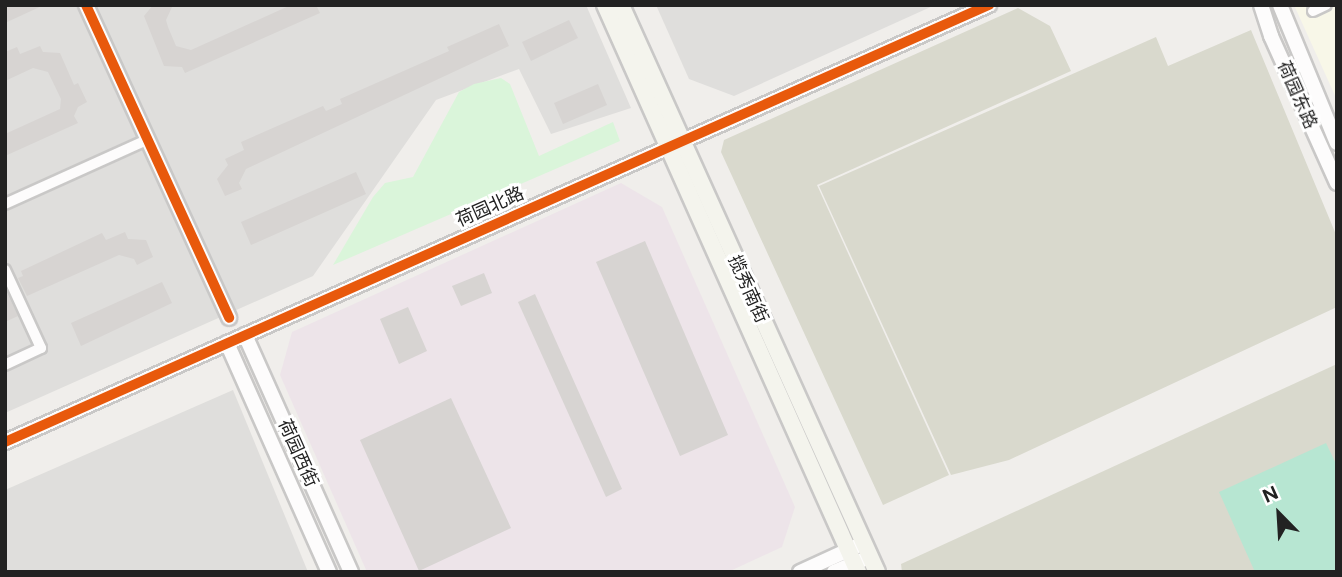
<!DOCTYPE html>
<meta charset="utf-8">
<style>
body{margin:0}
#map{position:relative;width:1342px;height:577px;overflow:hidden;background:#f0eeeb;font-family:Figtree,"Noto Sans SC",sans-serif}
div>[style]{position:absolute}
[style*='--x']{left:calc(var(--x)*1px);top:calc(var(--y)*1px);width:calc(var(--w)*1px);rotate:calc(var(--a)*1deg)}
.residential>*{inset:0;background:#dfdedc}
.industrial>*{inset:0;background:#ede4e9}
.education>*{inset:0;background:#f8f7e8}
.construction>*{inset:0;background:#d9d9cd}
.park>*{inset:0;background:#daf5da}
.pitch>*{inset:0;background:#b7e6d2}
.building>*{inset:0;background:#d7d4d2}
.roads{filter:drop-shadow(2px 0 #c9c8c7) drop-shadow(-2px 0 #c9c8c7) drop-shadow(0 2px #c9c8c7) drop-shadow(0 -2px #c9c8c7)}
.minor>*{height:10px;margin:-5px;padding:0 5px;transform-origin:5px;border-radius:5px;background:#fdfcfc}
.tertiary>*{height:14px;margin:-7px;padding:0 7px;transform-origin:7px;border-radius:7px;background:#fdfcfc}
.secondary>*{height:16px;margin:-8px;padding:0 8px;transform-origin:8px;border-radius:8px;background:#f4f4ed}
.cycleway>*{height:10px;margin:-5px;padding:0 5px;transform-origin:5px;border-radius:5px;background:#e8590c}
span{translate:-50% -50%;white-space:nowrap;text-align:center;line-height:1.15;-webkit-text-stroke:6px #fff;paint-order:stroke}
.street-label{font-size:18px;color:#222}
.frame{position:absolute;inset:0;border:7px solid #222;pointer-events:none}
.north{position:absolute;left:1244px;top:479px;width:70px;height:70px;-webkit-text-stroke:5px #fff;paint-order:stroke;rotate:336deg;font-size:19px;font-weight:700;line-height:28px;text-align:center;color:#222}
.north::after{content:'';display:block;margin:auto;width:24px;height:32px;background:#222;clip-path:polygon(50% 0,100% 100%,50% 72%,0 100%)}
</style>
<div id="map">
<div class="residential">
<i style="clip-path:polygon(5px 5px,586px 5px,631px 108px,551px 134px,519px 69px,436px 100px,313px 276px,5px 413px)"></i>
<i style="clip-path:polygon(656px 5px,935px 5px,734px 96px,689px 79px)"></i>
<i style="clip-path:polygon(233px 390px,308px 572px,5px 572px,5px 490px)"></i>
</div>
<div class="industrial">
<i style="clip-path:polygon(621px 183px,662px 207px,795px 507px,782px 547px,728px 572px,367px 572px,280px 375px,292px 332px)"></i>
</div>
<div class="education">
<i style="clip-path:polygon(1294px 5px,1337px 5px,1337px 100px)"></i>
</div>
<div class="construction">
<i style="clip-path:polygon(1018px 8px,1050px 26px,1071px 71px,817px 185px,949px 475px,883px 505px,721px 152px,724px 140px)"></i>
<i style="clip-path:polygon(1251px 30px,1337px 237px,1337px 307px,1009px 460px,951px 475px,819px 186px,1156px 37px,1168px 66px)"></i>
<i style="clip-path:polygon(1337px 364px,1337px 572px,902px 572px,901px 564px)"></i>
</div>
<div class="park">
<i style="clip-path:polygon(501px 78px,510px 84px,539px 156px,613px 122px,620px 141px,333px 265px,373px 197px,385px 183px,413px 177px,459px 92px,474px 84px)"></i>
</div>
<div class="pitch">
<i style="clip-path:polygon(1326px 443px,1337px 466px,1337px 572px,1255px 572px,1219px 492px)"></i>
</div>
<div class="building">
<i style="clip-path:polygon(5px 5px,44px 5px,5px 23px)"></i>
<i style="clip-path:polygon(153px 5px,173px 5px,166px 20px,168px 27px,176px 46px,191px 50px,291px 5px,316px 5px,320px 13px,185px 73px,182px 67px,164px 66px,144px 16px)"></i>
<i style="clip-path:polygon(569px 20px,578px 38px,531px 61px,522px 42px)"></i>
<i style="clip-path:polygon(499px 24px,509px 46px,246px 169px,239px 183px,242px 189px,225px 196px,217px 179px,228px 165px,225px 159px,244px 150px,241px 142px,323px 106px,326px 111px,342px 104px,340px 99px,449px 51px,447px 47px)"></i>
<i style="clip-path:polygon(40px 46px,43px 52px,60px 53px,74px 85px,78px 83px,87px 102px,78px 107px,74px 116px,78px 123px,5px 156px,5px 134px,60px 109px,61px 99px,48px 72px,33px 68px,5px 81px,5px 52px,17px 47px,20px 54px)"></i>
<i style="clip-path:polygon(598px 84px,607px 105px,563px 124px,554px 103px)"></i>
<i style="clip-path:polygon(356px 172px,366px 194px,251px 245px,241px 222px)"></i>
<i style="clip-path:polygon(125px 232px,128px 239px,146px 240px,153px 257px,137px 265px,134px 259px,119px 255px,27px 296px,18px 278px,23px 276px,21px 271px,102px 233px,106px 240px)"></i>
<i style="clip-path:polygon(645px 241px,728px 435px,680px 456px,596px 262px)"></i>
<i style="clip-path:polygon(484px 273px,492px 293px,461px 306px,452px 286px)"></i>
<i style="clip-path:polygon(162px 282px,172px 303px,81px 346px,71px 323px)"></i>
<i style="clip-path:polygon(5px 289px,18px 316px,5px 322px)"></i>
<i style="clip-path:polygon(535px 294px,622px 489px,606px 497px,518px 302px)"></i>
<i style="clip-path:polygon(408px 307px,427px 351px,399px 364px,380px 319px)"></i>
<i style="clip-path:polygon(451px 398px,511px 528px,419px 571px,360px 440px)"></i>
</div>
<div class="roads">
<div class="minor">
<i style="--x:1313;--y:11;--w:14;--a:-25"></i>
<i style="--x:5;--y:204;--w:156;--a:-24.3"></i>
<i style="--x:5;--y:270;--w:86;--a:65.2"></i>
<i style="--x:41;--y:348;--w:40;--a:155"></i>
</div>
<div class="tertiary">
<i style="--x:86;--y:5;--w:344;--a:65.4"></i>
<i style="--x:1261;--y:5;--w:33;--a:72"></i>
<i style="--x:1271;--y:36;--w:161;--a:65.8"></i>
<i style="--x:1280;--y:5;--w:149;--a:67.6"></i>
<i style="--x:245;--y:335;--w:260;--a:65.9"></i>
<i style="--x:227;--y:343;--w:251;--a:66"></i>
<i style="--x:5;--y:442;--w:1077;--a:-23.95"></i>
<i style="--x:800;--y:572;--w:63;--a:-24.5"></i>
<i style="--x:834;--y:572;--w:30;--a:-23"></i>
</div>
<div class="secondary">
<i style="--x:605;--y:5;--w:621;--a:65.95"></i>
<i style="--x:621;--y:5;--w:622;--a:65.7"></i>
</div>
</div>
<div class="cycleway">
<i style="--x:86;--y:5;--w:344;--a:65.4"></i>
<i style="--x:5;--y:442;--w:1077;--a:-23.95"></i>
</div>
<div class="street-label">
<span style="left:1297px;top:95px;rotate:66deg">荷园东路</span>
<span style="left:490px;top:207px;rotate:-24deg">荷园北路</span>
<span style="left:748px;top:289px;rotate:66deg">揽秀南街</span>
<span style="left:298px;top:453px;rotate:66deg">荷园西街</span>
</div>
<div class="frame"></div>
<div class="north">N</div>
</div>
